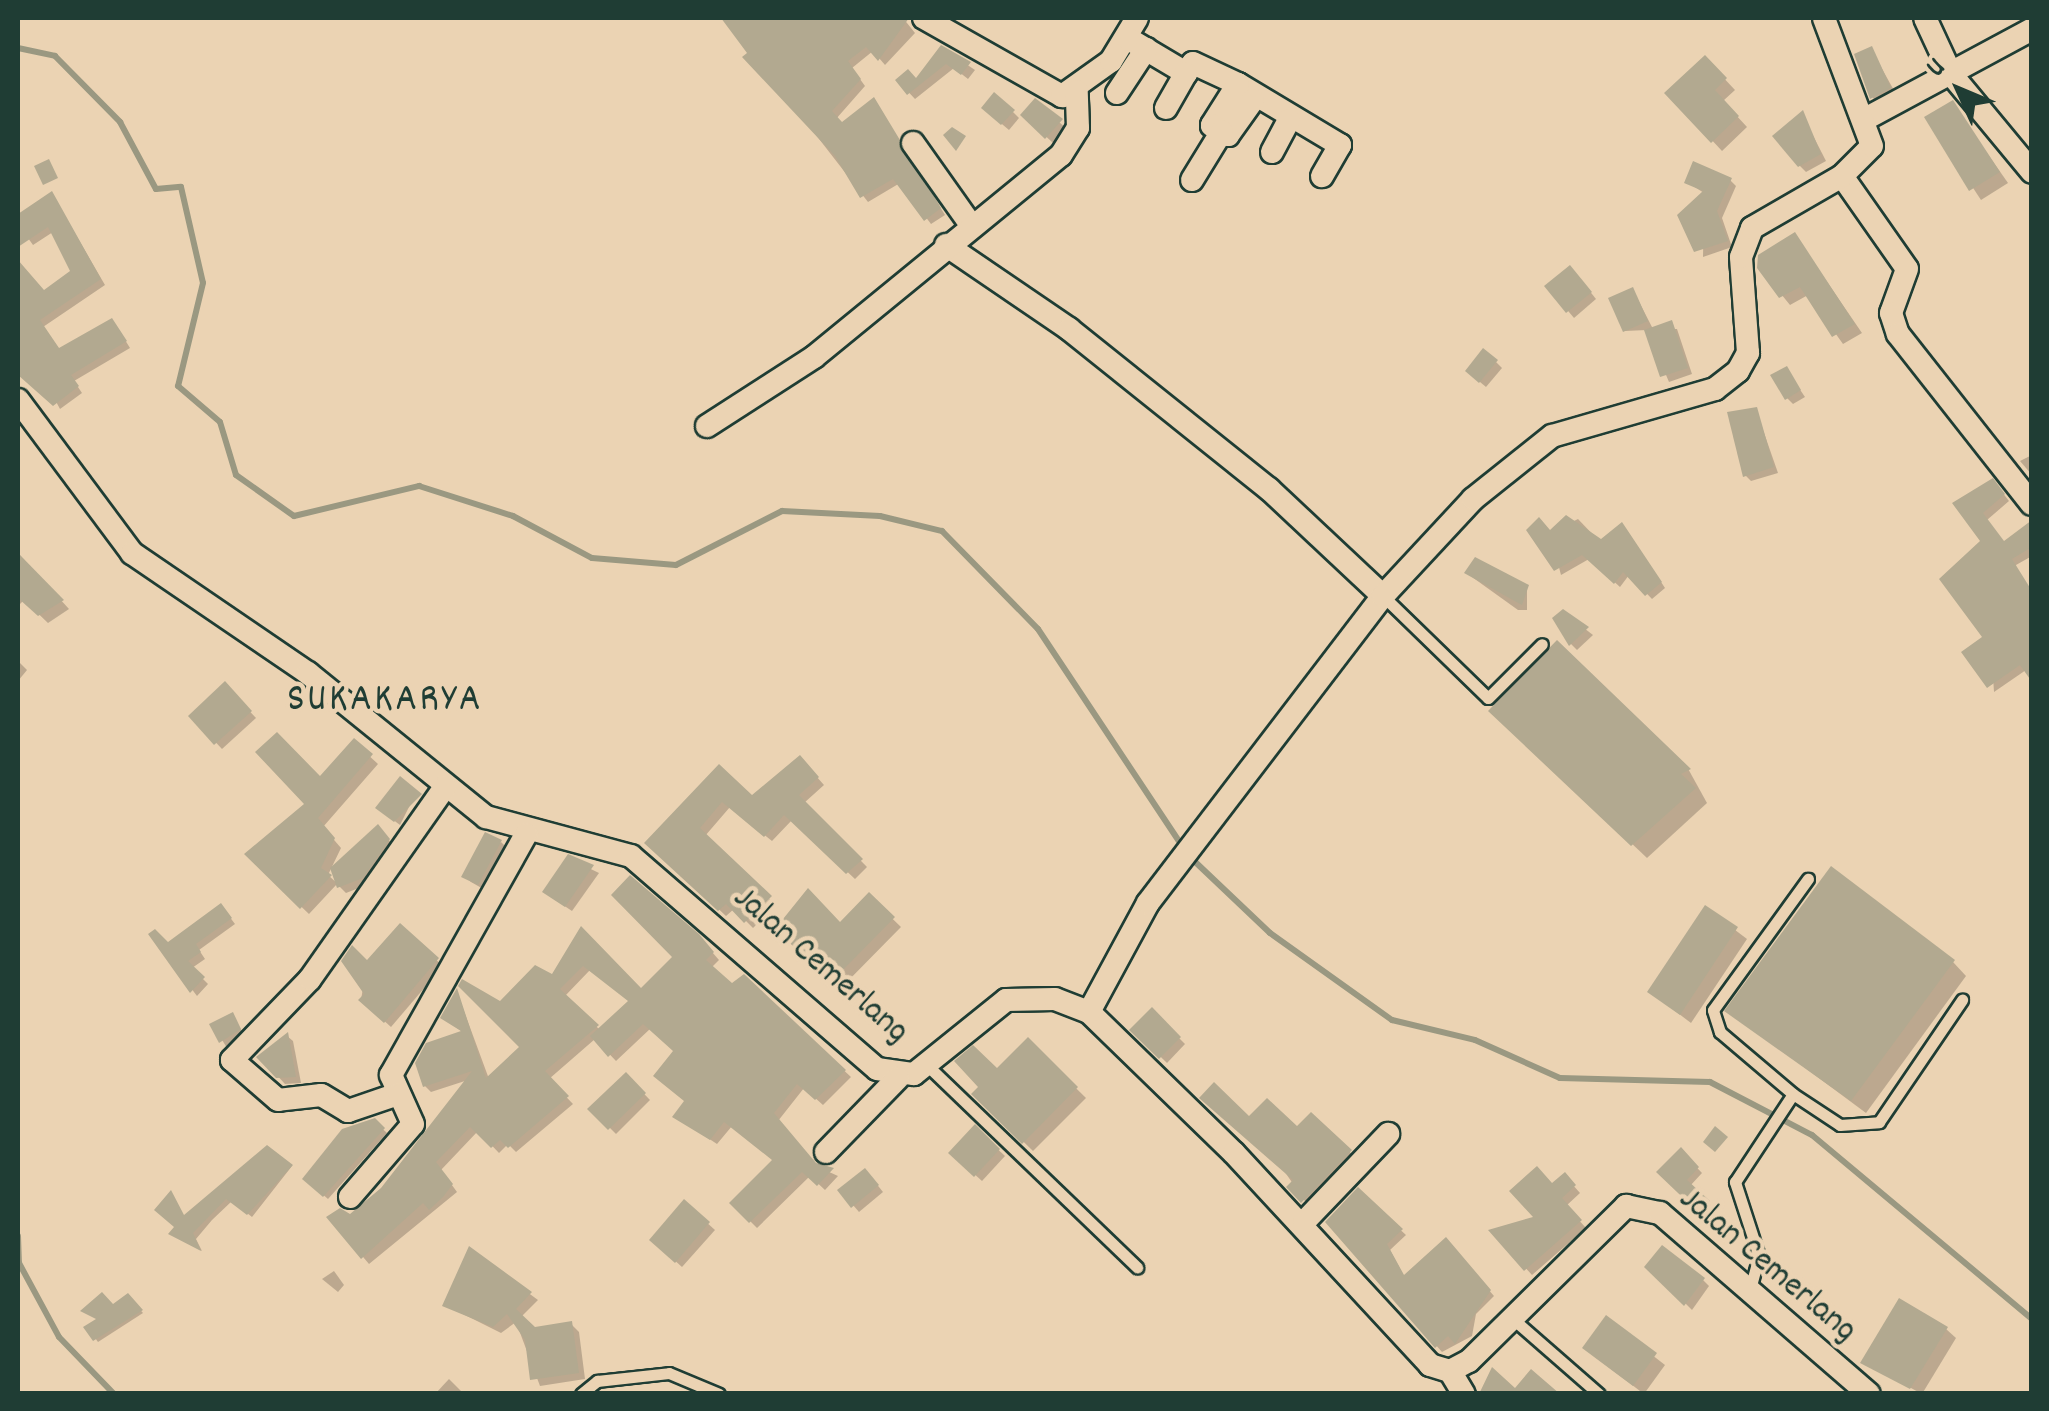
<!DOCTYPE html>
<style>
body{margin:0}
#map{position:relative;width:2049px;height:1411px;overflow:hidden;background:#ebd3b3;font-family:Dekko,sans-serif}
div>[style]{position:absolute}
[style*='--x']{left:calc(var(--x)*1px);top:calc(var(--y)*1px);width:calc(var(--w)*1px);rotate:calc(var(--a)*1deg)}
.shadow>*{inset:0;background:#0003}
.stream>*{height:6px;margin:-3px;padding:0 3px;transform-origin:3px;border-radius:3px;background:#9a9881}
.building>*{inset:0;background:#b2a990}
.roads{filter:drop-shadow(2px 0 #1f3d34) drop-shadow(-2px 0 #1f3d34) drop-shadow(0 2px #1f3d34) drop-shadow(0 -2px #1f3d34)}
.service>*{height:11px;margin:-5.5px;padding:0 5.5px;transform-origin:5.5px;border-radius:5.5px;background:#ebd3b3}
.minor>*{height:22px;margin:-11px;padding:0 11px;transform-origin:11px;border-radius:11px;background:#ebd3b3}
span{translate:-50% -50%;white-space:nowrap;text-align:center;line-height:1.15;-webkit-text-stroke:9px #ebd3b3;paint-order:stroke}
.street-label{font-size:35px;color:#1f3d34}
.quarter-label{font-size:40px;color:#1f3d34;letter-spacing:2.5px}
.frame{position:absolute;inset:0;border:20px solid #1f3d34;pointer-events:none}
.north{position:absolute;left:1909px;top:40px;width:100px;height:100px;-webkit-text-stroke:8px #ebd3b3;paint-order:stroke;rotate:314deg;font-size:28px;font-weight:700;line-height:40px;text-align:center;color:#1f3d34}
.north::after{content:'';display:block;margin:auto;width:35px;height:45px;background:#1f3d34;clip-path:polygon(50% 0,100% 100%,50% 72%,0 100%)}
</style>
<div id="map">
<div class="shadow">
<i style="clip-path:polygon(725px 18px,903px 18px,915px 33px,885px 65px,873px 51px,852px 68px,865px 86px,836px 119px,842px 126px,874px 100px,945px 215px,931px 224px,900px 183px,868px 202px)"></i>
<i style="clip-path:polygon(942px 48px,975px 70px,968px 79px,954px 68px,915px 99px,898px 81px,917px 81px)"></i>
<i style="clip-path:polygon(1871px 49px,1896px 94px,1878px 103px,1872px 97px)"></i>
<i style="clip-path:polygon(1705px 58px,1735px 90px,1723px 101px,1747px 127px,1722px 151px,1668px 93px)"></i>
<i style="clip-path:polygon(1036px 102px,1067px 129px,1053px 143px,1023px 115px)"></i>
<i style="clip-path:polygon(1952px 103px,2008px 183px,1981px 200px,1927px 118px)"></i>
<i style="clip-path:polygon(1013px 112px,1019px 118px,1009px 130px,990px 114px)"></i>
<i style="clip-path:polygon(1802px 114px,1826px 161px,1806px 172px,1800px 166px)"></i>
<i style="clip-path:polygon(1730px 180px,1736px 186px,1722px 218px,1732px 247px,1703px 257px,1704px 193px,1687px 182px)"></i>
<i style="clip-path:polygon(52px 194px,105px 285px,43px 327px,60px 350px,117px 327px,130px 348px,74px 381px,82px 393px,60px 409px,47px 385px,18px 374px,18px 262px,44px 293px,73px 272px,53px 232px,33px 245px,18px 224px)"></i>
<i style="clip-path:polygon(1795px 235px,1862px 333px,1843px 344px,1808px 295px,1790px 305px,1759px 267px)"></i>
<i style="clip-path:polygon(1576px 274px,1596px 299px,1574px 318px,1547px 286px)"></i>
<i style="clip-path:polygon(1633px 290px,1653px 329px,1677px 329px,1692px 374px,1669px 382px,1647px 330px,1625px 331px)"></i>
<i style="clip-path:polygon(1496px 362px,1502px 368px,1486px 387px,1474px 377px)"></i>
<i style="clip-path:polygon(1786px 369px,1805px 397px,1793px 404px,1787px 398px)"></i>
<i style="clip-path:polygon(1756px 410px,1778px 473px,1751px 481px,1745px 475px)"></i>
<i style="clip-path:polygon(2032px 455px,2032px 475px,2020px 461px)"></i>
<i style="clip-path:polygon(1998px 487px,2009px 501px,1987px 520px,2005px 544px,2032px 525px,2032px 556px,2016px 565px,2026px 670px,1994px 692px,1984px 541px,1956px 503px)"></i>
<i style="clip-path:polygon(1578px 519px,1601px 543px,1626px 529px,1665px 588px,1652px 599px,1629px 575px,1620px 587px,1589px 559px,1561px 575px,1550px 533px)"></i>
<i style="clip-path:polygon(18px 553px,69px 609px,48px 623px,24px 600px,18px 606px)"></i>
<i style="clip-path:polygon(1472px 577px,1527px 587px,1527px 610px,1518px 610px)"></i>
<i style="clip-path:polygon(1563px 612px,1593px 635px,1577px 650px,1571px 644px)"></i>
<i style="clip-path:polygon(18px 661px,27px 670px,18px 681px)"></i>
<i style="clip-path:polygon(225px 685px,256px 718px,222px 749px,191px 716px)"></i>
<i style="clip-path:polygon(1492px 711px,1686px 765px,1707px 803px,1647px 858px)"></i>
<i style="clip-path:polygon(354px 742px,378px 764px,323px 827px,341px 848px,328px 875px,338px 884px,378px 828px,395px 847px,369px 884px,346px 893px,337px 884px,309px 914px,247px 855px,308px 804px)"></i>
<i style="clip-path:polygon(800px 758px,824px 785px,804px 803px,867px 867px,855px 879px,792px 820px,772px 841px,730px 807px,705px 836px,776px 905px,753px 928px,734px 909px,726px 916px,648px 843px,719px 768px,752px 798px)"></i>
<i style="clip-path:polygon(417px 791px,400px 825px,384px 813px)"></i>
<i style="clip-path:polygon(501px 842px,507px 848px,485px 890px,471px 882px,464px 876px)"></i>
<i style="clip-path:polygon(568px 858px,599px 873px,572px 911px,551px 897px)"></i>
<i style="clip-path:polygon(869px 896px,901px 927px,841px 988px,778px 929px,841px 925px)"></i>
<i style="clip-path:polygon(1706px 908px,1747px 939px,1691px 1023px,1650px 992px)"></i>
<i style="clip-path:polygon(226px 912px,235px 924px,199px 950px,205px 959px,192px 968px,208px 984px,197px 996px,151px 935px,168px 945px)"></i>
<i style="clip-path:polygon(400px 927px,443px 966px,391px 1027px,361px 1000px,367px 963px)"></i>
<i style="clip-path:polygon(evenodd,582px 930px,641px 991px,705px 944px,719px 960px,711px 968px,732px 986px,744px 977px,851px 1077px,823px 1105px,804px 1088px,778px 1121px,816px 1166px,838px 1176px,825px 1190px,810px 1176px,757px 1228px,732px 1203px,775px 1161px,732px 1126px,717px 1144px,676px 1117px,687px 1102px,676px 1051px,651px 1028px,616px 1061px,595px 1039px,549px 1079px,573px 1104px,516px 1152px,508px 1144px,499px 1153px,478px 1131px,441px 1170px,457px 1192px,369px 1264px,330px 1218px,350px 1217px,383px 1190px,468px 1080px,431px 1092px,425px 1086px,464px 1033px,443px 1018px,457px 992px,489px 1079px,523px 1047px,500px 1004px,553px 977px,582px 930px,590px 970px,630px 1001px,600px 1030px,565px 996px,590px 970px)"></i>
<i style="clip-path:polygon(1953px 962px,1966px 976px,1866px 1113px,1727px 1010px)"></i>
<i style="clip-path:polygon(1152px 1011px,1185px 1044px,1167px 1063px,1133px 1030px)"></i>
<i style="clip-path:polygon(232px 1015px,245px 1036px,227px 1048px,213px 1025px)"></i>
<i style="clip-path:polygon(287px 1036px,293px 1041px,301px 1083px,285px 1084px,260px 1057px)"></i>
<i style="clip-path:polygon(1028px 1041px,1086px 1098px,1033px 1151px,974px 1094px)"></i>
<i style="clip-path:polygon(626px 1075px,650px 1100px,616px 1134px,591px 1109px)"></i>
<i style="clip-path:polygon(1311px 1115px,1356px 1158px,1309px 1207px,1249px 1120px,1297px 1129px)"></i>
<i style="clip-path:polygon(374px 1121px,387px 1133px,328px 1199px,305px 1179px)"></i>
<i style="clip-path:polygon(975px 1128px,1005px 1156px,982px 1181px,951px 1153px)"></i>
<i style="clip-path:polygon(1681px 1151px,1702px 1173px,1690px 1186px,1713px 1207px,1705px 1215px,1659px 1172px)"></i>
<i style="clip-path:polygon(292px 1166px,252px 1217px,232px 1201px,212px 1220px,196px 1239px,202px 1251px,171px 1234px,185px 1218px)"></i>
<i style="clip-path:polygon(1564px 1175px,1580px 1193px,1566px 1206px,1586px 1228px,1532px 1275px,1492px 1231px,1537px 1219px)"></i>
<i style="clip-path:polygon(871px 1177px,883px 1192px,859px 1212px,841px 1191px)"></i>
<i style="clip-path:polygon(1358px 1191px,1406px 1235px,1390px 1250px,1405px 1278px,1446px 1241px,1494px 1296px,1476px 1314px,1472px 1336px,1442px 1352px,1328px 1222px)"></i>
<i style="clip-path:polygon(685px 1203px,715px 1230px,682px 1267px,652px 1240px)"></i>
<i style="clip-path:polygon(470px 1250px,538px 1300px,521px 1317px,534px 1329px,571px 1324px,579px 1332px,585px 1379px,540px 1386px,516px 1322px,501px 1333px,445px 1305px)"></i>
<i style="clip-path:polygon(1648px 1266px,1703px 1280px,1709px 1286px,1692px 1310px)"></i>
<i style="clip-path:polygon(334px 1271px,344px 1285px,338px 1292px,322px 1279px)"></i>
<i style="clip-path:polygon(128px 1296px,143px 1313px,98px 1342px,87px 1327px)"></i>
<i style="clip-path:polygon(1606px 1319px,1665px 1365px,1644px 1394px,1595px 1357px)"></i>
<i style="clip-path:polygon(1946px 1329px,1956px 1338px,1922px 1394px,1863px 1362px)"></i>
<i style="clip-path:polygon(449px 1379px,464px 1394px,435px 1394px)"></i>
</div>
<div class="stream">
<i style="--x:18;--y:48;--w:38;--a:12"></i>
<i style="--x:55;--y:56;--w:93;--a:45.4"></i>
<i style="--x:120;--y:122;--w:76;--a:61.8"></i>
<i style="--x:156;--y:189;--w:25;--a:-5"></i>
<i style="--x:181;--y:187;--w:98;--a:77.1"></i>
<i style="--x:203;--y:283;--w:106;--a:103.6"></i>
<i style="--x:178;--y:386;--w:55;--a:40.6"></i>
<i style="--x:220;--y:422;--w:55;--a:73.2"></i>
<i style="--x:236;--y:475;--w:71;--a:35.3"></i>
<i style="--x:294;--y:516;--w:129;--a:-13.5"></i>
<i style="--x:419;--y:486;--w:99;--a:17.7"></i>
<i style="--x:513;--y:516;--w:89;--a:28"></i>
<i style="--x:592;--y:558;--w:84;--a:4.8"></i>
<i style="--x:676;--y:565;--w:119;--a:-27"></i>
<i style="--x:782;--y:511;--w:98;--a:2.9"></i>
<i style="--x:880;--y:516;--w:64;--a:13.6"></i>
<i style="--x:942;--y:531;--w:137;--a:45.6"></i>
<i style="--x:1038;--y:629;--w:262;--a:56.4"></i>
<i style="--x:1190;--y:857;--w:110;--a:43.5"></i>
<i style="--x:1270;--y:933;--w:150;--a:35.5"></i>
<i style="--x:1392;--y:1020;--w:85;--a:13.5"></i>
<i style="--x:1475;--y:1040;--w:93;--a:24.1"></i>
<i style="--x:1560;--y:1078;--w:150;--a:1.5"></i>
<i style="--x:1710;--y:1082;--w:115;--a:27.5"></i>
<i style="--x:1812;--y:1135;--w:287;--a:39.9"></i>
<i style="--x:18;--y:1236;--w:27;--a:88"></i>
<i style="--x:19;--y:1263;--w:84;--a:61.6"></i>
<i style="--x:59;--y:1337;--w:79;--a:46"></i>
</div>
<div class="building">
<i style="clip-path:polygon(721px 18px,909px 18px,878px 61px,866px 47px,848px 61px,861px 79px,832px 111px,842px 122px,874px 97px,941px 208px,924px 221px,893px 179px,860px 198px,835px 156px,742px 57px,747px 53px)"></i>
<i style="clip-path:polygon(941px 45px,971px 62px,961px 75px,946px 64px,907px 95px,895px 80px,908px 69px,916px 78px)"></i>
<i style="clip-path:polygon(1872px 46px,1891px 88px,1870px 99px,1854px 54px)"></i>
<i style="clip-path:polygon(1705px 55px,1727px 78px,1715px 90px,1739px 116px,1711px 143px,1664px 93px)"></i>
<i style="clip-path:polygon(994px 92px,1015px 110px,1001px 125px,981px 108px)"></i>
<i style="clip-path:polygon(1035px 98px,1063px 119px,1045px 139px,1020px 115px)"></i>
<i style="clip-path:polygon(1953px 100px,2000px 172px,1969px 191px,1924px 117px)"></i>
<i style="clip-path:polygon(1803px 110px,1821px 154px,1798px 167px,1772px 136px)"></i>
<i style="clip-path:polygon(952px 127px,966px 136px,956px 151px,943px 135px)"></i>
<i style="clip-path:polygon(49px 159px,58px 178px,43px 185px,34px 166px)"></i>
<i style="clip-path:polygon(1693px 161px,1732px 178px,1717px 211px,1728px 241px,1694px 252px,1677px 215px,1703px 191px,1684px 183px)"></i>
<i style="clip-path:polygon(52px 191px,101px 279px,40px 320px,59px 348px,112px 318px,127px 341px,71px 375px,79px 386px,53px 406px,18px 375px,18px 260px,44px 290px,70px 271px,48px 227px,18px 247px,18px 214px)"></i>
<i style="clip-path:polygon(1795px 232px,1855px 324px,1832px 337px,1800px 287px,1779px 298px,1757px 268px,1758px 255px)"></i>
<i style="clip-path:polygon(1570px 265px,1592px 292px,1566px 313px,1544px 286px)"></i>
<i style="clip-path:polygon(1633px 287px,1648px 321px,1623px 332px,1608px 298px)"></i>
<i style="clip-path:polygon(1672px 320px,1688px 368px,1660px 377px,1644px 330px)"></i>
<i style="clip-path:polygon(1483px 348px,1498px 360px,1479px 383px,1465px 371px)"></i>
<i style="clip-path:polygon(1787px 366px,1801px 390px,1785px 400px,1770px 375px)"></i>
<i style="clip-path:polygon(1757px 407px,1774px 467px,1743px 477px,1727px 412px)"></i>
<i style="clip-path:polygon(1993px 478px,2005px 494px,1983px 513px,2004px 541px,2032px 520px,2032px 547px,2012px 559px,2032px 591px,2032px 682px,2020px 665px,1987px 688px,1961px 652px,1982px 637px,1939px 579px,1980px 541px,1952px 503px)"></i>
<i style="clip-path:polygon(1566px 515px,1601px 539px,1622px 522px,1662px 582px,1645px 596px,1623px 572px,1614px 584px,1582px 555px,1554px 571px,1526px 530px,1539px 517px,1550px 530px)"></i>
<i style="clip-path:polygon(18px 553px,64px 600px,38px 616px,18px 598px)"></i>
<i style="clip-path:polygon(1475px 557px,1529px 585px,1522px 605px,1464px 573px)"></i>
<i style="clip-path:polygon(1563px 609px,1589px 627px,1569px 646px,1552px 618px)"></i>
<i style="clip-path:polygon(1557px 640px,1691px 769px,1681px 774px,1696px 788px,1631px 846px,1488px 711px)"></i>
<i style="clip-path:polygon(225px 681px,252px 711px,214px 745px,188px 716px)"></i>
<i style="clip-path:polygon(277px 732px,320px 776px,354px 738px,373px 754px,318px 818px,335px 838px,321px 868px,332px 875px,300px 909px,244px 854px,304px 804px,255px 752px)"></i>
<i style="clip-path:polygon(800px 755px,819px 777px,799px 795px,863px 859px,846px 874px,784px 815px,764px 837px,722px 802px,700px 828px,772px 896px,744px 923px,726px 904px,718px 911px,644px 843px,719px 764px,752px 795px)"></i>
<i style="clip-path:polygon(400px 776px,422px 794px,394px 822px,375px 808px)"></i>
<i style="clip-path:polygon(378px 824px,390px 839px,363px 878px,337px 888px,330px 868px)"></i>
<i style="clip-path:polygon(485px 832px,502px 840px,478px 885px,461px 877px)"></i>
<i style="clip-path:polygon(568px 854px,594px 865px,565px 907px,542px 892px)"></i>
<i style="clip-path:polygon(1831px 866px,1955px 960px,1851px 1101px,1724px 1011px)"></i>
<i style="clip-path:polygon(630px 875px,699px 934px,714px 952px,706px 960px,732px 983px,744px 974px,846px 1070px,815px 1100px,797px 1084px,774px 1113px,816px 1163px,834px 1168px,817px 1186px,802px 1172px,749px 1223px,729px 1203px,772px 1160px,724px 1122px,710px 1140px,672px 1117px,684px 1101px,653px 1076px,673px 1051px,643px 1024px,608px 1057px,590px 1036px,628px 1001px,583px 966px,560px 989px,599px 1025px,545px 1071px,569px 1096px,508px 1148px,500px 1140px,491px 1148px,470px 1127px,436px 1162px,453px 1184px,443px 1197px,429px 1210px,423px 1203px,361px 1259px,326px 1217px,340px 1208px,350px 1214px,381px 1188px,472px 1071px,423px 1087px,415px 1063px,426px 1043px,461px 1031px,440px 1018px,457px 988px,486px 1078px,519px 1047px,458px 986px,462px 979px,500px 1001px,535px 965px,552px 974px,581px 926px,641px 988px,672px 957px,611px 895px)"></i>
<i style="clip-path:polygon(808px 888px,840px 922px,869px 892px,895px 917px,831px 982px,775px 929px)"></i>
<i style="clip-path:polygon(221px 903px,232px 918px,196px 944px,201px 952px,188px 961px,205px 977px,190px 993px,148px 934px,155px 929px,168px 942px)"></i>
<i style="clip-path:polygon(1705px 905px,1738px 927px,1680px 1015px,1647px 992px)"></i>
<i style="clip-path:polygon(400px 923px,439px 958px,384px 1023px,358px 1000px,364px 994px,341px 961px,352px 945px,367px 960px)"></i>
<i style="clip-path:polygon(1152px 1007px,1181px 1037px,1159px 1059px,1129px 1030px)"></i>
<i style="clip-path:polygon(233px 1012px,241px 1029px,219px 1043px,209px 1024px)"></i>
<i style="clip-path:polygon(288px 1032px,296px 1077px,276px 1078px,256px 1057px)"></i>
<i style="clip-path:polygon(1028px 1037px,1078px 1087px,1022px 1144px,971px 1094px,978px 1087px,954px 1061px,973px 1045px,997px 1068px)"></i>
<i style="clip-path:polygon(626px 1072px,646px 1093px,608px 1130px,587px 1109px)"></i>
<i style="clip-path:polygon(1214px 1082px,1249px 1116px,1267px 1098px,1297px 1126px,1311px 1112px,1352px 1150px,1301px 1203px,1286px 1187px,1293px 1180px,1199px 1098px)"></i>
<i style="clip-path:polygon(375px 1118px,385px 1128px,323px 1197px,302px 1179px,342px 1129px)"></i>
<i style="clip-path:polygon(975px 1124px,1000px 1149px,974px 1177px,948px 1153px)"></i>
<i style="clip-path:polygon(1715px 1126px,1728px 1137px,1715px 1152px,1703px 1142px)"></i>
<i style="clip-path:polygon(267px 1145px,293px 1165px,247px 1215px,226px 1199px,193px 1233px,201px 1251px,168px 1234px,174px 1227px,154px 1210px,171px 1190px,184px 1215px)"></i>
<i style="clip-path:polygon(1681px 1147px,1699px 1167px,1687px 1180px,1710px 1201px,1699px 1213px,1656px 1172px)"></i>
<i style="clip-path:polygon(1537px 1166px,1552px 1183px,1565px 1172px,1576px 1185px,1562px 1198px,1582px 1220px,1524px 1271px,1488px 1230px,1533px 1217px,1509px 1191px)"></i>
<i style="clip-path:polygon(865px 1168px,879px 1185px,851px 1208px,837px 1190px)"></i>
<i style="clip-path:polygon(1358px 1187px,1403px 1229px,1387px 1244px,1404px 1275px,1446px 1237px,1491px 1290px,1455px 1344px,1448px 1336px,1435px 1348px,1325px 1222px)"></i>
<i style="clip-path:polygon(684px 1199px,710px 1222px,675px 1263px,649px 1240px)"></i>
<i style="clip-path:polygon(1662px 1245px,1705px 1278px,1684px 1306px,1644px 1267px)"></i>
<i style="clip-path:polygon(469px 1246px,532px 1292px,516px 1309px,535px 1327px,572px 1321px,579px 1373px,530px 1380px,525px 1340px,507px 1314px,493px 1327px,442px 1306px)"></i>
<i style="clip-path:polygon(102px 1292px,113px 1304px,128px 1293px,143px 1310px,93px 1341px,83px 1327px,96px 1319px,80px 1311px)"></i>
<i style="clip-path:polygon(1899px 1298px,1948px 1327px,1910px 1389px,1860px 1363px)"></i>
<i style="clip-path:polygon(1606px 1315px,1657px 1353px,1633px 1386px,1582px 1348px)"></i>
<i style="clip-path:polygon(1492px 1367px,1515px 1388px,1531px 1369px,1560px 1394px,1479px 1394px)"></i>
</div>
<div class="roads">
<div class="service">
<i style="--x:1383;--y:596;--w:146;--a:44.2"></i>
<i style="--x:1488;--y:698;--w:76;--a:-45"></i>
<i style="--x:929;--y:1067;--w:289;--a:43.9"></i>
<i style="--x:1793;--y:1094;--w:56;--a:33.4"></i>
<i style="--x:1840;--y:1125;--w:39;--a:-4"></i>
<i style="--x:1879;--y:1122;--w:148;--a:-55.8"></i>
<i style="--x:1749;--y:1293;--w:38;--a:-75"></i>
<i style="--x:1759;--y:1256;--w:78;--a:-108"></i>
<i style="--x:1735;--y:1182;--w:105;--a:-56.6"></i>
<i style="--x:1793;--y:1094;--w:96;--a:-139.7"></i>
<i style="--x:1720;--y:1032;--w:23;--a:-108"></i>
<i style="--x:1713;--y:1010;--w:162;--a:-54.1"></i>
<i style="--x:1513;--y:1319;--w:114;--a:41.1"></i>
<i style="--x:581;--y:1394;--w:21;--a:-39"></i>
<i style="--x:597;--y:1381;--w:72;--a:-6.3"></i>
<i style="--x:669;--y:1373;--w:54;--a:22.8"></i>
</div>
<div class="minor">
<i style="--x:924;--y:18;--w:159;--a:29.5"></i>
<i style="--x:1062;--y:96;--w:60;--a:-35.5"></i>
<i style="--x:1111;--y:61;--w:50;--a:-58.8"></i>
<i style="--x:1925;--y:18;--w:62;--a:65.1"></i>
<i style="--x:1951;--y:74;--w:127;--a:50.4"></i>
<i style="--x:1127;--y:38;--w:69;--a:30.7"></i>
<i style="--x:1186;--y:73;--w:12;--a:-55"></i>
<i style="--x:1193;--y:63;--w:50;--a:25"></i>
<i style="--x:1238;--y:84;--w:119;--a:30.9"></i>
<i style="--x:1340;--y:145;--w:36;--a:120"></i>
<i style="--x:1238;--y:84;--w:49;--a:122.4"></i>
<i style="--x:1212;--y:125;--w:19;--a:32"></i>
<i style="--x:1228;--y:135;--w:43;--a:-54.5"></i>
<i style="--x:1117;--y:93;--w:53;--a:-56.6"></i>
<i style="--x:1166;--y:108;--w:40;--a:-60.3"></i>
<i style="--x:1867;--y:118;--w:187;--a:-28.3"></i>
<i style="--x:913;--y:143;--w:100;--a:54.7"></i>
<i style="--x:1272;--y:152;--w:36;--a:-62"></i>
<i style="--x:1842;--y:176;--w:113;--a:55"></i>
<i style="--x:1907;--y:269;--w:47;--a:110"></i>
<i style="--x:1891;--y:313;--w:22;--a:72"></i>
<i style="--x:1898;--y:334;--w:216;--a:51.8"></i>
<i style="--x:1192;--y:180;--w:57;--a:-58.5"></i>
<i style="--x:946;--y:245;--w:149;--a:34.3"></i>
<i style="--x:1069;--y:329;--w:256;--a:38.7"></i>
<i style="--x:1269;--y:489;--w:156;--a:43.2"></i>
<i style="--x:18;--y:400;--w:191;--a:53.3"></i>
<i style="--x:132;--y:553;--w:213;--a:34.3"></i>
<i style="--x:308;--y:673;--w:229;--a:39"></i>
<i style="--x:486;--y:817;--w:150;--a:15.1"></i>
<i style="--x:631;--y:856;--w:325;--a:40.9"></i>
<i style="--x:877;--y:1069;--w:37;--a:8"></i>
<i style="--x:914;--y:1074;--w:118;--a:-38.8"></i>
<i style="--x:1006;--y:1000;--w:49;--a:-1.2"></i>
<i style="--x:1055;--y:999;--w:36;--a:21"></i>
<i style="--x:1089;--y:1012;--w:202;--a:44.2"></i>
<i style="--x:1234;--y:1153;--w:289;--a:47.2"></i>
<i style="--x:1430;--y:1365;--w:21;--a:17"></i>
<i style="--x:1450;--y:1371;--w:21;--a:-28"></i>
<i style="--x:1469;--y:1361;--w:221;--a:-44.6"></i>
<i style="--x:1626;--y:1206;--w:35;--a:12"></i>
<i style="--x:1660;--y:1213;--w:276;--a:40.9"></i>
<i style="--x:707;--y:426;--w:127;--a:-32.8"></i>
<i style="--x:814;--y:357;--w:319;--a:-39.3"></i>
<i style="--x:1061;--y:155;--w:32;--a:-58"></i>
<i style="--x:1078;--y:128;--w:37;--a:-92"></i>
<i style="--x:1089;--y:1012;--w:124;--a:-61.6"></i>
<i style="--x:1148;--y:903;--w:387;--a:-52.6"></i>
<i style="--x:1383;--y:596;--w:132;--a:-47.1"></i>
<i style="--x:1473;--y:499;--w:101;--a:-38.6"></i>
<i style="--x:1552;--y:436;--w:170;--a:-16.1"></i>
<i style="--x:1715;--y:389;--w:29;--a:-38"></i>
<i style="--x:1738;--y:371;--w:21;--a:-61"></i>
<i style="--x:1748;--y:353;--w:96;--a:-94.2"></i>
<i style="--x:1741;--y:257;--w:31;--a:-69"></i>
<i style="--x:1752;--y:228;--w:104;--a:-30"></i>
<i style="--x:1842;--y:176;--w:42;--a:-45"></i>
<i style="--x:1872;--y:146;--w:137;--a:-110.6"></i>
<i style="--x:398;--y:1094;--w:53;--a:161.2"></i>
<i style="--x:348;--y:1111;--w:31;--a:-149"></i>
<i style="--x:321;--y:1095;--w:43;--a:173.4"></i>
<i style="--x:278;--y:1100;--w:61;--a:-139"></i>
<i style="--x:232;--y:1060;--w:112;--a:-46.1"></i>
<i style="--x:310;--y:979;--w:235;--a:-54.9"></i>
<i style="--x:826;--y:1152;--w:103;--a:-45.8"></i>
<i style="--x:350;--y:1197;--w:96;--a:-49.2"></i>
<i style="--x:413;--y:1124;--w:54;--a:-114.2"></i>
<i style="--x:391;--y:1075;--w:276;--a:-60.7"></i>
<i style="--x:1304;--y:1222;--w:122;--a:-46.3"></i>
<i style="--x:1450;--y:1371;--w:27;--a:59"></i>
</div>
</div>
<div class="street-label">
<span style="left:820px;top:966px;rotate:41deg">Jalan Cemerlang</span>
<span style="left:1767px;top:1266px;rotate:40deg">Jalan Cemerlang</span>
</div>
<div class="quarter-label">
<span style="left:385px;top:702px">SUKAKARYA</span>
</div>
<div class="frame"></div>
<div class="north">U</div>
</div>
